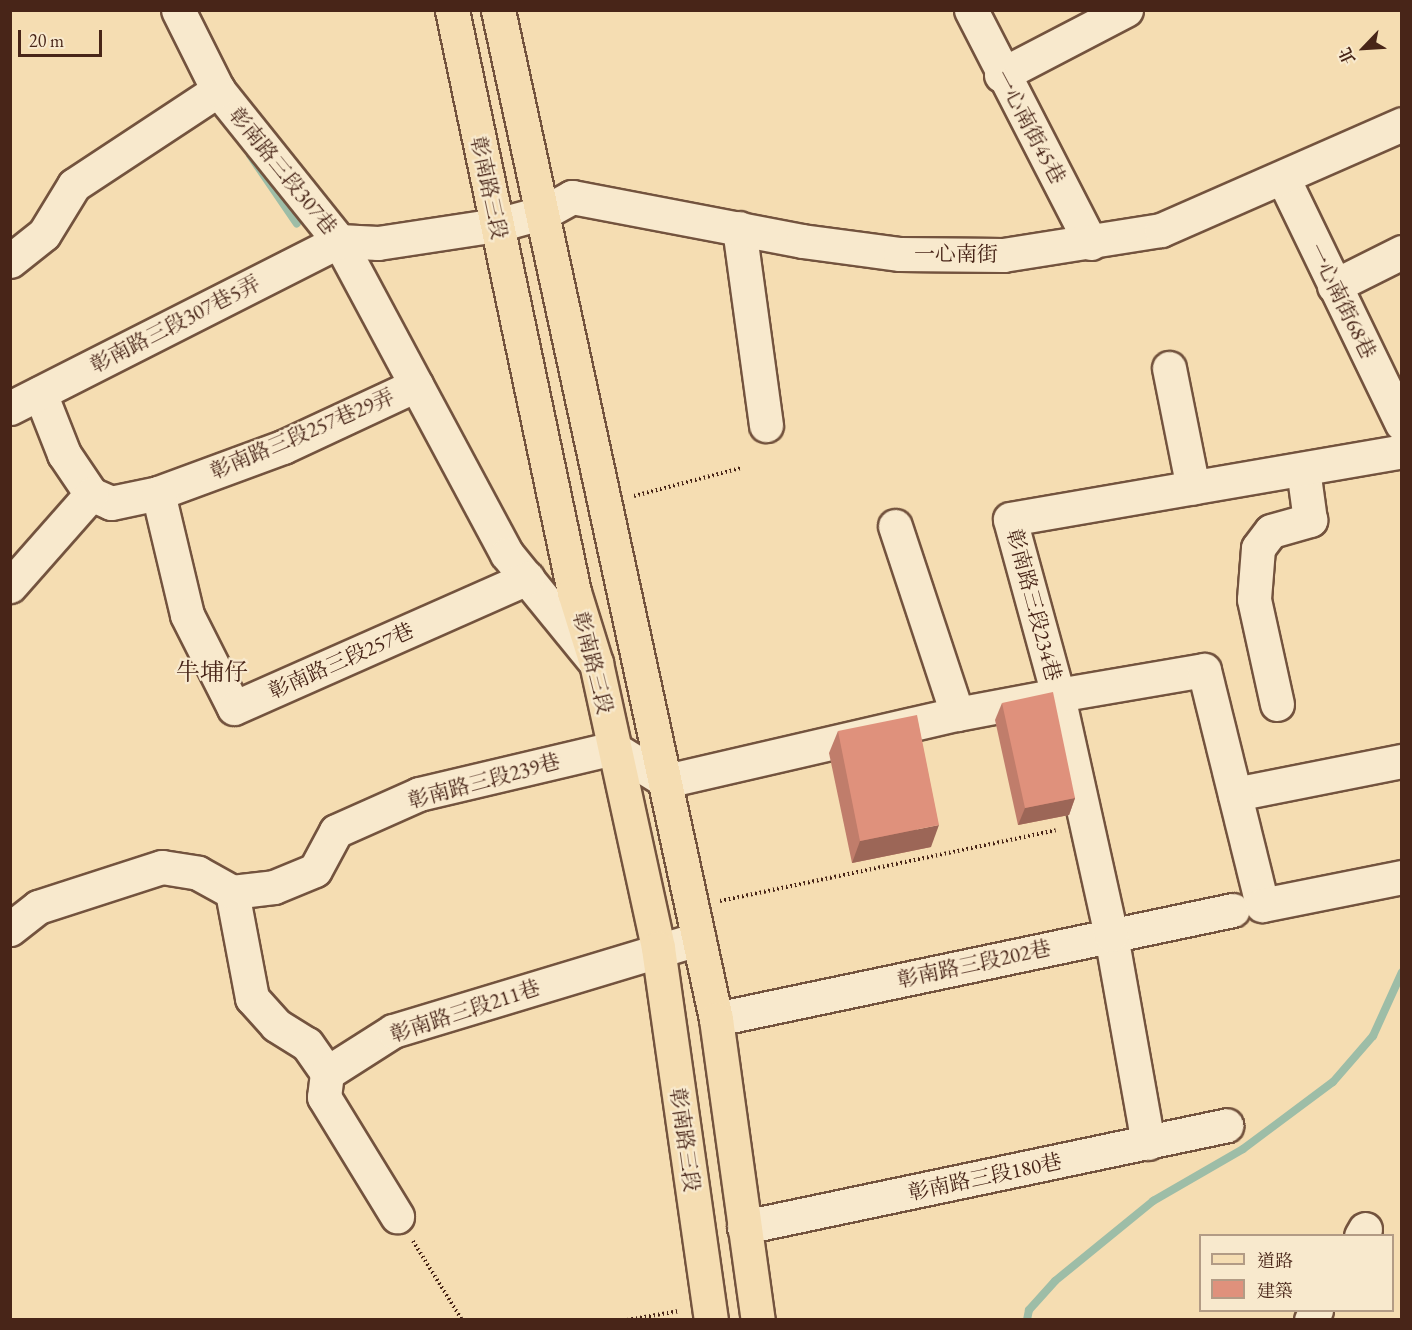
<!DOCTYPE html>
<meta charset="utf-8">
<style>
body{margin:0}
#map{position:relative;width:1412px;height:1330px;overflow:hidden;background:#f5ddb2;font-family:"EB Garamond","Noto Serif TC",serif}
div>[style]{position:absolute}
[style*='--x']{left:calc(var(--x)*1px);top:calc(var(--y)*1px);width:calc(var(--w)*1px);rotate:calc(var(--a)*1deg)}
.stream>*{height:8px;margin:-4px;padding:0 4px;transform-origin:4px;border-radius:4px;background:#9dbda7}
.path>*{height:4px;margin-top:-2px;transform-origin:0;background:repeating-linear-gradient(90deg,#482518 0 1.5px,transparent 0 4.5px)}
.roads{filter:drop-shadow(2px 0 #73533e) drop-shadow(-2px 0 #73533e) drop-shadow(0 2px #73533e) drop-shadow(0 -2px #73533e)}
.minor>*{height:33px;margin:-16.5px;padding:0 16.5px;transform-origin:16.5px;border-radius:16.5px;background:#f8e9cd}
.major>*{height:33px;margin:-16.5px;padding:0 16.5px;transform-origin:16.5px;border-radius:16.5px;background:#f5ddb2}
.wall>*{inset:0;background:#c07d6b}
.shaded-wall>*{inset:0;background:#9c6657}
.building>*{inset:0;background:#df917c}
span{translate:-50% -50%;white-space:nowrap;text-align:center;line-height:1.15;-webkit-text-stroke:4.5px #f8e9cd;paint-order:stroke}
.street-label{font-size:21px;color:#482518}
.quarter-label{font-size:24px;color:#482518}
.frame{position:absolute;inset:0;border:12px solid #482518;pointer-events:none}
.legend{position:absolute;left:1199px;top:1234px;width:195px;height:78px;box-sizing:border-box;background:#f8e9cd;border:2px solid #b29b85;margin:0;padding:8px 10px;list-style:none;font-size:18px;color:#482518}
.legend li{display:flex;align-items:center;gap:12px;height:30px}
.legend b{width:30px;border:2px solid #b29b85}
.north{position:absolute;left:1334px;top:18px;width:60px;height:60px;-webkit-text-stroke:4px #f8e9cd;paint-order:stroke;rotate:245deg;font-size:16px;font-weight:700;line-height:24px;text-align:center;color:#482518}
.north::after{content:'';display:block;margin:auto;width:21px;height:27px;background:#482518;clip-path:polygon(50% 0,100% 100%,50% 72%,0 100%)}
.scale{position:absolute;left:18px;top:30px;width:84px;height:27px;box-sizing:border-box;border:3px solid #482518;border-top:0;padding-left:8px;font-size:18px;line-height:21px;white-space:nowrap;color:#482518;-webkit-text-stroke:4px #f8e9cd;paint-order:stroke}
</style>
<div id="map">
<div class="stream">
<i style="--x:250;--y:155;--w:83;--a:55.7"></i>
<i style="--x:1027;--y:1320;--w:10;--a:-79"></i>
<i style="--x:1029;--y:1310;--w:39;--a:-48"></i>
<i style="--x:1055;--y:1281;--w:127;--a:-39.2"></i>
<i style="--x:1153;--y:1201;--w:104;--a:-30"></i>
<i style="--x:1243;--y:1149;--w:112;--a:-36.7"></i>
<i style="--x:1333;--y:1082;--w:61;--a:-49"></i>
<i style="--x:1373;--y:1036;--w:70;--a:-65.6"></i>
</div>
<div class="path">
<i style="--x:634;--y:496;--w:111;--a:-14.7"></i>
<i style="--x:720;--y:901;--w:343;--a:-11.9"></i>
<i style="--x:413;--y:1241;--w:93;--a:58.2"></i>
<i style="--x:627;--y:1320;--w:53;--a:-9.8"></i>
</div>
<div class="roads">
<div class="minor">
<i style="--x:971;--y:10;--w:262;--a:62.8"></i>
<i style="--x:1001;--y:75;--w:141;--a:-27.5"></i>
<i style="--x:218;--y:90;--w:193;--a:51.3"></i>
<i style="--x:339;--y:241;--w:355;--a:61.8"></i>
<i style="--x:507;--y:554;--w:141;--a:50.8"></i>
<i style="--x:1283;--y:178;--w:273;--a:64.2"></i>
<i style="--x:739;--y:228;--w:199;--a:82.2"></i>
<i style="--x:10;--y:261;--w:43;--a:-38.5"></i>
<i style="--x:44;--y:234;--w:57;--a:-58.5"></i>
<i style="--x:74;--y:185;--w:173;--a:-33.4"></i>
<i style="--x:218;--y:90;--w:89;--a:-116.6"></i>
<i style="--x:1334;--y:286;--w:76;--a:-26.6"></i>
<i style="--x:1169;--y:368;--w:122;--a:78.7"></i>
<i style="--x:40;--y:393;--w:66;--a:68.5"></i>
<i style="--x:64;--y:454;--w:48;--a:56"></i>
<i style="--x:91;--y:494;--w:22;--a:24"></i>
<i style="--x:111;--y:503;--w:48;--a:-12"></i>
<i style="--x:158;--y:493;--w:133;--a:-20.2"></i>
<i style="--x:283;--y:447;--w:147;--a:-25"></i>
<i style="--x:10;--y:408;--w:369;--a:-26.9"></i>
<i style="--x:339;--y:241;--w:39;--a:3"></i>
<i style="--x:378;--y:243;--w:120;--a:-8.6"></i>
<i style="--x:497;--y:225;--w:50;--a:-15.2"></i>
<i style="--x:545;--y:212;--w:31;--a:-29"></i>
<i style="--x:572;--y:197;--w:234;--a:10.8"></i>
<i style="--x:802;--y:241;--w:99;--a:7.6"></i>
<i style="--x:900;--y:254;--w:103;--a:0.6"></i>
<i style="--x:1003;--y:255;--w:160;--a:-9"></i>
<i style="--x:1161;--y:230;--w:263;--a:-23.7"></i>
<i style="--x:158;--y:493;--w:125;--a:76.6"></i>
<i style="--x:187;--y:615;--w:104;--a:63.2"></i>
<i style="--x:234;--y:708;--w:321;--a:-23.9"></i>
<i style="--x:895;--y:526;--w:198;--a:71.7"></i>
<i style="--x:10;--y:586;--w:123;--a:-48.6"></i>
<i style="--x:1277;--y:704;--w:107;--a:-102.4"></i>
<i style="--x:1254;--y:599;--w:51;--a:-85.5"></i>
<i style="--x:1258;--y:548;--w:21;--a:-53"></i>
<i style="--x:1271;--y:531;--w:41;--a:-15.8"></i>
<i style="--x:1310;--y:520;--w:51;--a:-97.8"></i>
<i style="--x:1235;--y:794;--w:170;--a:-11.2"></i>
<i style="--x:232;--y:892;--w:108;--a:79.3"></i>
<i style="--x:252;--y:998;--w:36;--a:48"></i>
<i style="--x:276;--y:1025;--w:36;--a:32"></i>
<i style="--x:307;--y:1044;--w:35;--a:55"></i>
<i style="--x:10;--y:929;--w:36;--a:-38"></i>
<i style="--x:38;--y:907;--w:130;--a:-17.9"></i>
<i style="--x:162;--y:867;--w:36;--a:9"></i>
<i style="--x:198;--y:873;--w:39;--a:29"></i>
<i style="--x:232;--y:892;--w:42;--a:-6.8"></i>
<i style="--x:274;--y:887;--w:44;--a:-22.5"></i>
<i style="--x:315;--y:870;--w:44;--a:-61.7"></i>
<i style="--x:336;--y:831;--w:91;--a:-24"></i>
<i style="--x:419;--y:794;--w:199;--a:-13.3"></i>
<i style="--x:613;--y:748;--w:62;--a:31.9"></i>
<i style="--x:666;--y:781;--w:299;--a:-13"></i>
<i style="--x:957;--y:714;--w:103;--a:-10.7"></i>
<i style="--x:1058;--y:695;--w:182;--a:-105.3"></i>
<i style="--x:1010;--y:519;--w:398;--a:-9.8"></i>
<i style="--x:716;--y:1019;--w:528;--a:-11.91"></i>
<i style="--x:327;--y:1073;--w:78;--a:-32.5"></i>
<i style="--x:393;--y:1031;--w:319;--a:-16.8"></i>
<i style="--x:327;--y:1073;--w:24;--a:97"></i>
<i style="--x:324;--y:1097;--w:140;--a:58.5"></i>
<i style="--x:1148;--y:1143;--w:211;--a:-100.1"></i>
<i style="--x:1111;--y:935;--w:246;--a:-102.5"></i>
<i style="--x:1058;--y:695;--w:148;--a:-9.7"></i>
<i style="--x:1204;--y:670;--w:242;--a:76.1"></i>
<i style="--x:1262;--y:905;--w:143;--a:-11.3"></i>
<i style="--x:744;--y:1227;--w:493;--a:-11.9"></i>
<i style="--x:1361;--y:1236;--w:8;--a:-60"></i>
<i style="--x:1311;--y:1320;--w:11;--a:-63"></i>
</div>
<div class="major">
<i style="--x:452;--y:10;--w:595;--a:78.16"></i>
<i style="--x:574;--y:592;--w:74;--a:72.8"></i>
<i style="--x:596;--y:663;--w:292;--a:77.7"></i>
<i style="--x:658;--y:948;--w:376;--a:81.9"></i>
<i style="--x:498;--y:10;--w:1032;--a:77.81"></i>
<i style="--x:716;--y:1019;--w:304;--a:82.1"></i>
</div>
</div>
<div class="wall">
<i style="clip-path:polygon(1002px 703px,1075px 798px,1069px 815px,1018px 825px,995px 720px)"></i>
<i style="clip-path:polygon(838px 731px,931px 847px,852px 863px,829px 753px)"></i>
</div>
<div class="shaded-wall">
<i style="clip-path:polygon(1075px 798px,1069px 815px,1018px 825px,1025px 808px)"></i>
<i style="clip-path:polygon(939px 825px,931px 847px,852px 863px,860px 841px)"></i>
</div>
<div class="building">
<i style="clip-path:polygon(1053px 692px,1075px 798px,1025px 808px,1002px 703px)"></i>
<i style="clip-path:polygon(917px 715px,939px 825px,860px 841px,838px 731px)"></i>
</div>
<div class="street-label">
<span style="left:1030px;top:127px;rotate:62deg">一心南街45巷</span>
<span style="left:283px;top:171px;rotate:51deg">彰南路三段307巷</span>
<span style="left:489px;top:188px;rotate:78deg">彰南路三段</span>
<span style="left:956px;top:254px">一心南街</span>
<span style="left:1342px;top:301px;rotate:64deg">一心南街68巷</span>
<span style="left:175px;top:324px;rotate:-27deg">彰南路三段307巷5弄</span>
<span style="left:302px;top:434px;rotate:-23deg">彰南路三段257巷29弄</span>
<span style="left:1034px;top:605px;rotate:75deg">彰南路三段234巷</span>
<span style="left:341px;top:661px;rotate:-24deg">彰南路三段257巷</span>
<span style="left:593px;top:663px;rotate:76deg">彰南路三段</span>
<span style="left:484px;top:781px;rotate:-15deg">彰南路三段239巷</span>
<span style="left:974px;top:964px;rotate:-12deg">彰南路三段202巷</span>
<span style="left:465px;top:1011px;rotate:-18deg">彰南路三段211巷</span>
<span style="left:685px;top:1140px;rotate:82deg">彰南路三段</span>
<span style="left:985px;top:1177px;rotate:-12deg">彰南路三段180巷</span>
</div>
<div class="quarter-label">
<span style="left:212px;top:672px">牛埔仔</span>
</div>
<div class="frame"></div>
<ul class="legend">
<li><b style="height:8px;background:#f5ddb2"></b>道路</li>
<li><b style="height:16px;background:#df917c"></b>建築</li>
</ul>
<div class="north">北</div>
<div class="scale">20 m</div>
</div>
